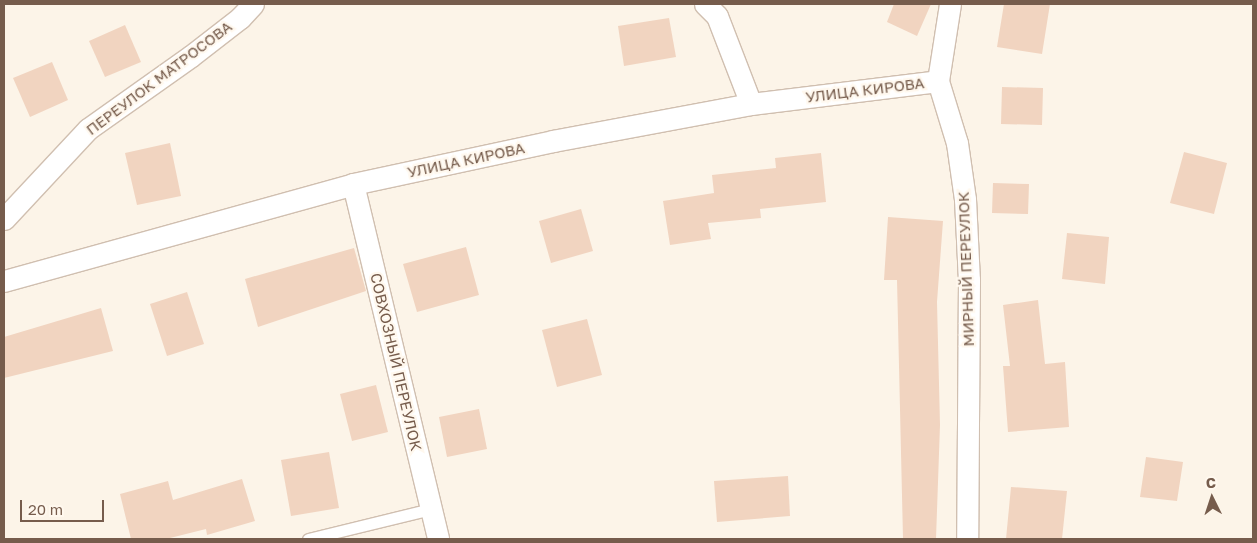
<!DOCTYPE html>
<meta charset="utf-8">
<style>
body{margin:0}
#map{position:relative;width:1257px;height:543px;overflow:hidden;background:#fcf4e8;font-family:"Golos Text",sans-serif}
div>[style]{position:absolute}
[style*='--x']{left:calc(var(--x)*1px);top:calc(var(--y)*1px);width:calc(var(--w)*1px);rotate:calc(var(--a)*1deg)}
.building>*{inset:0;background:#f1d4c0}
.roads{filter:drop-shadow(1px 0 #d0bfb0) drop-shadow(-1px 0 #d0bfb0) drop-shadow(0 1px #d0bfb0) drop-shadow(0 -1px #d0bfb0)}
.service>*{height:11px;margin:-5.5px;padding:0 5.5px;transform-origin:5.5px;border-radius:5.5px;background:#fff}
.minor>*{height:21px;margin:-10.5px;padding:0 10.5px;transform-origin:10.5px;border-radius:10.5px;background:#fff}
span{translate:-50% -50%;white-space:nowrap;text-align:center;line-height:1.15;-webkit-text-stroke:4.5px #fff8ee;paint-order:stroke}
.street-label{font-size:15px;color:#765c4c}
.frame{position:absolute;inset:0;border:5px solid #765c4c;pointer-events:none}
.north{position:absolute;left:1187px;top:473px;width:50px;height:50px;-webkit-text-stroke:4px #fff8ee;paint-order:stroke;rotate:356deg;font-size:14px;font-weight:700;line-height:20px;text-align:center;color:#765c4c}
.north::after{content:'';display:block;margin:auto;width:18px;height:22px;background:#765c4c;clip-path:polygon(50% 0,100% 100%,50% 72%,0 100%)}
.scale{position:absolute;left:20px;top:500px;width:84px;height:22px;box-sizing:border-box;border:2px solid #765c4c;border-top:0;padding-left:6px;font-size:15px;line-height:18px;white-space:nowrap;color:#765c4c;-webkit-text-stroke:4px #fff8ee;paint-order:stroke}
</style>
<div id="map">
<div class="building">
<i style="clip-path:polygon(894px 4px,931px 4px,917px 36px,887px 22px)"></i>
<i style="clip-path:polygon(1004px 4px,1050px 4px,1042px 54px,997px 47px)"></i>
<i style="clip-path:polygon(669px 18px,676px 57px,624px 66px,618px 26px)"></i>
<i style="clip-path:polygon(125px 25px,141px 62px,105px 77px,89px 41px)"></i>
<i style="clip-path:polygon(52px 62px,68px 100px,30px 117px,13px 78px)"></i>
<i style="clip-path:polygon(1002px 87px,1043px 88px,1042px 125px,1001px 124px)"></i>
<i style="clip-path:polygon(170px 143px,181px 196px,137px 205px,125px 153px)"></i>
<i style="clip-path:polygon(1184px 152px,1227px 163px,1214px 214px,1170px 203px)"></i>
<i style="clip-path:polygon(821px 153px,826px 202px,760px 209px,761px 218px,708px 223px,711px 239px,670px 245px,663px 201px,714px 193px,712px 175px,776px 168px,775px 158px)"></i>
<i style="clip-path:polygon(993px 183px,1029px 184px,1028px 214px,992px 213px)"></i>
<i style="clip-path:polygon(581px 209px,593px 251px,551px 263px,539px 221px)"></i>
<i style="clip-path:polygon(888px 217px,943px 221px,937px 302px,940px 425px,936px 539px,903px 539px,897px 280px,884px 280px)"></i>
<i style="clip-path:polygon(1067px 233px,1109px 237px,1105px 284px,1062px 279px)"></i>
<i style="clip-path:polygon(466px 247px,479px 295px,417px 312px,403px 264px)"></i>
<i style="clip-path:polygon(354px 248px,366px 291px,258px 327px,245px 279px)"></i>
<i style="clip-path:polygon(187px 292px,204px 344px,167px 356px,150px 304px)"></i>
<i style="clip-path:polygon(1038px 300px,1045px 364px,1065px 362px,1069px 427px,1008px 432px,1003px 366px,1010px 366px,1003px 305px)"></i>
<i style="clip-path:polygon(101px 308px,113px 351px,4px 378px,4px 337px)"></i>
<i style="clip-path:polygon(587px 319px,602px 375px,557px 387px,542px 330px)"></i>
<i style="clip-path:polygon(376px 385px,388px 432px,352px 441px,340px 394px)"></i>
<i style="clip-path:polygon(479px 409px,487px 449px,447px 457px,439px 417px)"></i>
<i style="clip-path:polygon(329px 452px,339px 508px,291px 516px,281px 460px)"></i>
<i style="clip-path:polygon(1146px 457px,1183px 462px,1177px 501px,1140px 497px)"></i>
<i style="clip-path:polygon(788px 476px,790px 516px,717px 522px,714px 481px)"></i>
<i style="clip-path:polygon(242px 479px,255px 521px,207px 535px,206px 529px,166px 539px,131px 539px,120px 494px,168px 481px,173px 500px)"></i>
<i style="clip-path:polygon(1011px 487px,1067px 491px,1062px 539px,1006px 539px)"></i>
</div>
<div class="roads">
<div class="service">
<i style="--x:308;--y:539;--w:127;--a:-13.7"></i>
</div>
<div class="minor">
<i style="--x:705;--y:4;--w:17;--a:45"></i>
<i style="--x:717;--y:16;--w:94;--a:68.9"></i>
<i style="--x:950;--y:4;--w:78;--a:98.9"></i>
<i style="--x:938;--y:81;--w:65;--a:73"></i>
<i style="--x:957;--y:143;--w:57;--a:81.9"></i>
<i style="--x:965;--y:199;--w:81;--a:87.2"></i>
<i style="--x:969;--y:280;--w:259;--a:90.4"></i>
<i style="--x:353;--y:184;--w:365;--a:76.5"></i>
<i style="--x:4;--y:219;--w:123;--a:-47"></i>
<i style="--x:88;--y:129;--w:126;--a:-35.3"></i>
<i style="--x:191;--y:56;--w:62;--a:-37.8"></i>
<i style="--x:240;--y:18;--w:19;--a:-47"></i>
<i style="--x:4;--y:281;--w:362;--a:-15.5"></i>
<i style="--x:353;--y:184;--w:205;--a:-12.1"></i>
<i style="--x:553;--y:141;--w:201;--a:-10.6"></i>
<i style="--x:751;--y:104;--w:188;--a:-7"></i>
</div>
</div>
<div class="street-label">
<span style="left:159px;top:78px;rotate:-37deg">ПЕРЕУЛОК МАТРОСОВА</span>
<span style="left:865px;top:90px;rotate:-7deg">УЛИЦА КИРОВА</span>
<span style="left:466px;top:160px;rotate:-12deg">УЛИЦА КИРОВА</span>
<span style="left:966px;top:269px;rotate:-92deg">МИРНЫЙ ПЕРЕУЛОК</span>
<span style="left:396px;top:362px;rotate:77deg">СОВХОЗНЫЙ ПЕРЕУЛОК</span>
</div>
<div class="frame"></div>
<div class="north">С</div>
<div class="scale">20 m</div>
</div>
